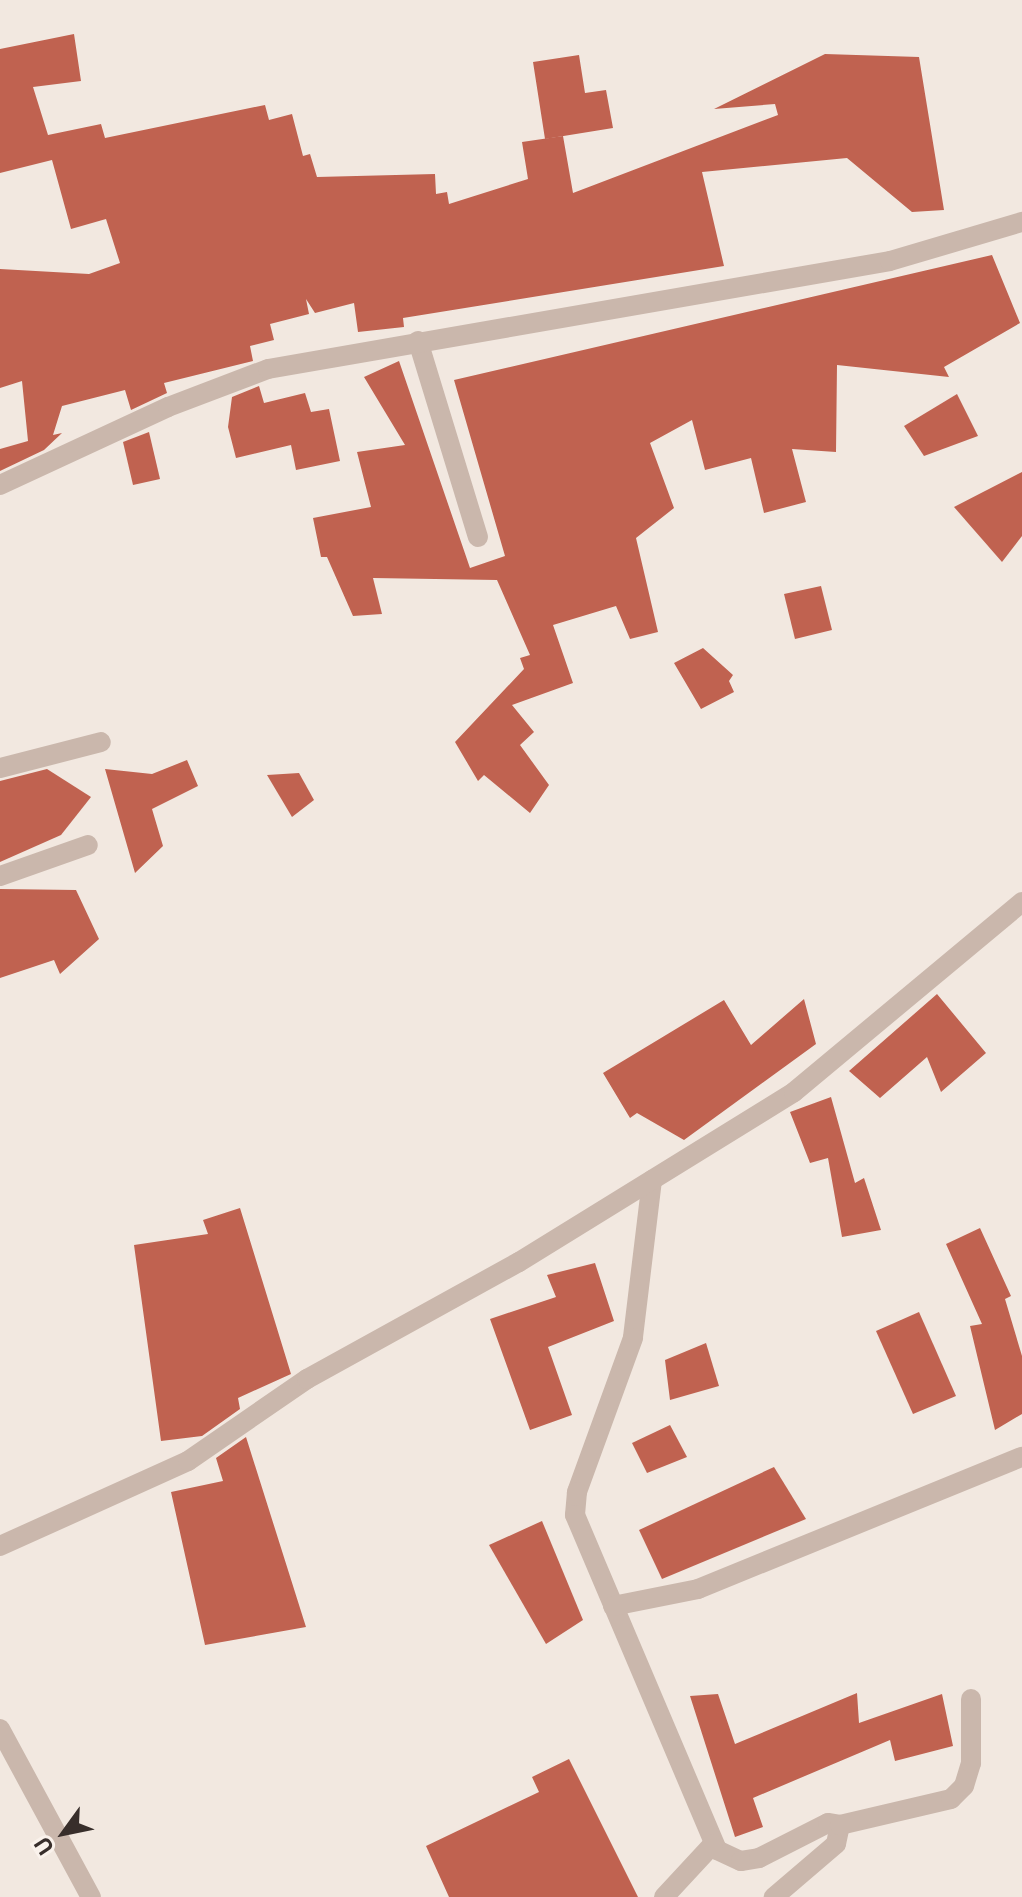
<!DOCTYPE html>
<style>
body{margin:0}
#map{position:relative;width:1022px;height:1897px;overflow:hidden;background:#f2e8e0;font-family:"Public Sans",sans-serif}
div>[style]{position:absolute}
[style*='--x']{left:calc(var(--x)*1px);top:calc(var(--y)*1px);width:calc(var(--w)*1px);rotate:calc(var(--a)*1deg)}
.building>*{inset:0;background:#c06250}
.minor>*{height:20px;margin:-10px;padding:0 10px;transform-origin:10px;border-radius:10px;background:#cab7ac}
span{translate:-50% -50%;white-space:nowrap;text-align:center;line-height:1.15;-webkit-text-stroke:6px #faf2ec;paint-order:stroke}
.north{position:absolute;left:24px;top:1793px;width:80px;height:80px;-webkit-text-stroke:6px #faf2ec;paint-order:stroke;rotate:237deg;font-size:22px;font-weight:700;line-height:32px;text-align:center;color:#382e2b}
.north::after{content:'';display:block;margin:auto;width:28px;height:36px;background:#382e2b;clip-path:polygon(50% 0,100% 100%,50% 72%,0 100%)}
</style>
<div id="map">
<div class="building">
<i style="clip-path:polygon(74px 34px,81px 81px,33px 87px,48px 135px,101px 124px,105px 138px,265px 105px,269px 120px,292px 114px,303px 156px,310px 154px,317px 177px,435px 174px,436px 194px,447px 192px,449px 204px,528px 179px,522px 142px,563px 136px,573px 193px,778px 115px,775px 104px,714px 109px,825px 54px,919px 57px,944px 210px,912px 212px,847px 158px,702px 172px,724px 266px,403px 318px,404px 327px,358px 332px,354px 303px,315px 313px,306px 299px,309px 314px,270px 324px,274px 340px,250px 346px,253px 361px,164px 383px,167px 393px,131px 410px,125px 390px,62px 406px,53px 435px,62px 433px,44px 450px,0 471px,0 449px,28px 441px,22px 381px,0 388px,0 269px,89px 274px,120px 263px,106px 219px,71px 229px,52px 160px,0 173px,0 49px)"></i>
<i style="clip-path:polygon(579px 55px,585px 93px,606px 90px,613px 128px,545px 139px,533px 62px)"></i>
<i style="clip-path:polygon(992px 255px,1020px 323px,944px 367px,949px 377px,837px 365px,836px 452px,792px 449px,806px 502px,764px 513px,751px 458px,705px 470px,692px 420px,650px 443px,674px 508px,636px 538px,658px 632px,630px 639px,616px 606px,553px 625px,573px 683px,512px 705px,534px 732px,520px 745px,549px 785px,530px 813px,484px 775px,478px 781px,455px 742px,524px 669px,520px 658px,530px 655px,497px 580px,373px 578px,382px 614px,353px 616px,327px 557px,321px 557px,313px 518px,371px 507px,357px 452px,405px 445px,364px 377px,399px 361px,470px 568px,505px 556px,454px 380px)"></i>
<i style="clip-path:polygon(259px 386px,264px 403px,305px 393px,311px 412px,329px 409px,340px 461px,296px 470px,291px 445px,236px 458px,228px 427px,232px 397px)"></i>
<i style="clip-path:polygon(957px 394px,978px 436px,924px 456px,904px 426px)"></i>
<i style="clip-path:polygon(149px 432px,160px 479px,133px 485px,123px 442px)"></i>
<i style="clip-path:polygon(1022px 472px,1022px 536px,1002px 562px,954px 507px)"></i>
<i style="clip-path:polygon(821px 586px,832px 630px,795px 639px,784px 594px)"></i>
<i style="clip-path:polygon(703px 648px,733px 675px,729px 681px,734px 692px,701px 709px,674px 663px)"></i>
<i style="clip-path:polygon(187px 760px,198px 786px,152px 809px,163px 846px,135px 873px,105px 769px,152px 774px)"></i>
<i style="clip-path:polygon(47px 769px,91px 797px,61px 835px,0 862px,0 781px)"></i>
<i style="clip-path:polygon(299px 773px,314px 800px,292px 817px,267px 775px)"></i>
<i style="clip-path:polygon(0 889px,76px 890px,99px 939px,60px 974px,54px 960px,0 978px)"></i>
<i style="clip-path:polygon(937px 994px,986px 1053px,941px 1092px,927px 1057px,880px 1098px,849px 1071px)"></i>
<i style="clip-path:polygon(804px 999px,816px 1044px,684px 1140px,637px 1113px,630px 1118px,603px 1073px,724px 1000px,751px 1045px)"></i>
<i style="clip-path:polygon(831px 1097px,855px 1183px,864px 1178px,881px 1230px,842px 1237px,828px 1158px,810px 1163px,790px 1112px)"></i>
<i style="clip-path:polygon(240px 1208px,291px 1374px,238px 1398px,240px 1409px,202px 1436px,161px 1441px,134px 1245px,208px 1234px,203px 1220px)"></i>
<i style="clip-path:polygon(980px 1228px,1011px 1296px,1005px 1299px,1022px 1356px,1022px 1414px,995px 1430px,970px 1326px,982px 1324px,946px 1244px)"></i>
<i style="clip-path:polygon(595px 1263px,614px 1321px,548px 1347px,572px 1415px,530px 1430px,490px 1319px,556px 1297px,547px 1275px)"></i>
<i style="clip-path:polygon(919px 1312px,956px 1396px,913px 1414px,876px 1331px)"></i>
<i style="clip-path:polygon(706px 1343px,719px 1386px,670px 1400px,665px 1360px)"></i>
<i style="clip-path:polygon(670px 1425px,687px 1457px,647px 1473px,632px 1443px)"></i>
<i style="clip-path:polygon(246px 1437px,306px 1627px,205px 1645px,171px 1492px,223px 1481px,216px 1458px)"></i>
<i style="clip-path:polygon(774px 1467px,806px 1519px,662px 1579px,639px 1530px)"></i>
<i style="clip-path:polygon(542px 1521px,583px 1620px,546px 1644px,489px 1545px)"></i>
<i style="clip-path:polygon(857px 1693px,859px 1723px,942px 1694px,953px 1746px,895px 1761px,890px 1740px,753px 1798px,763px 1827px,735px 1837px,690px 1696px,718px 1694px,735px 1744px)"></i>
<i style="clip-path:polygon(569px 1759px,638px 1897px,449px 1897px,426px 1846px,539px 1792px,532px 1777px)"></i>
</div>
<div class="minor">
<i style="--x:418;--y:341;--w:205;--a:73"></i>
<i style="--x:0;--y:485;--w:185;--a:-24.9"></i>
<i style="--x:168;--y:407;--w:107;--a:-20.8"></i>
<i style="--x:268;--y:369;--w:631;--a:-9.85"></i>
<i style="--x:890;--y:261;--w:138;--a:-16.5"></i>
<i style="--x:0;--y:768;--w:104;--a:-14.4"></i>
<i style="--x:0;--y:876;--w:93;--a:-19.4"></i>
<i style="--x:652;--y:1180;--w:159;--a:96.9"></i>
<i style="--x:633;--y:1338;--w:164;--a:110"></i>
<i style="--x:577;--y:1492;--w:23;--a:95"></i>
<i style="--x:575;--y:1515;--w:364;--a:67"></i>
<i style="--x:717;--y:1850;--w:26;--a:25"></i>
<i style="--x:741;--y:1861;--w:18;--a:-9"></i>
<i style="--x:759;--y:1858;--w:77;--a:-26.9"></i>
<i style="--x:828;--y:1823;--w:12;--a:9"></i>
<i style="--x:840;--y:1825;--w:19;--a:102"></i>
<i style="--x:836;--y:1844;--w:82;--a:139.5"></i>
<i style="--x:0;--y:1546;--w:206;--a:-24.3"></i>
<i style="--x:188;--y:1461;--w:145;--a:-34.6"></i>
<i style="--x:307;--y:1379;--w:242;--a:-28.9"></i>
<i style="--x:519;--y:1262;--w:323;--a:-31.7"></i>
<i style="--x:794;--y:1092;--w:297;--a:-39.8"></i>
<i style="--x:613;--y:1606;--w:87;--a:-11.3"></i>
<i style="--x:698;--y:1589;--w:350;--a:-22.2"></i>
<i style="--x:0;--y:1729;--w:191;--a:61.6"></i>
<i style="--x:840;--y:1825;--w:114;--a:-13.2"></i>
<i style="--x:951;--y:1799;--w:18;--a:-45"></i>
<i style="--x:964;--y:1786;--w:24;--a:-73"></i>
<i style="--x:971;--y:1763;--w:64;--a:-90"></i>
<i style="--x:664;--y:1897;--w:72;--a:-47.2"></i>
</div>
<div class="north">U</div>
</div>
